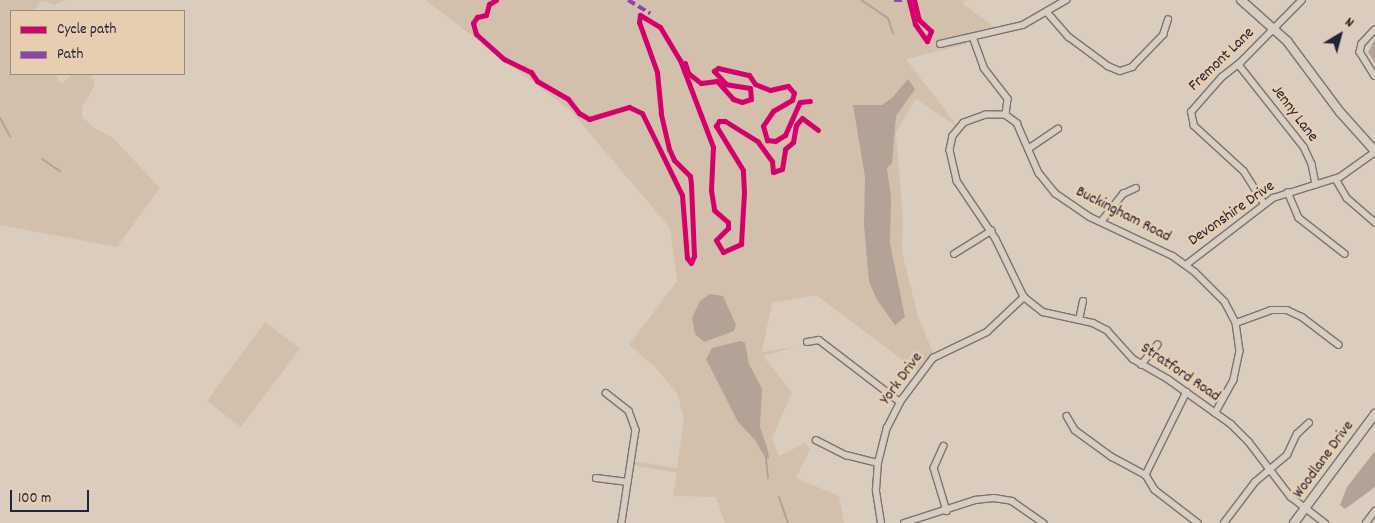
<!DOCTYPE html>
<style>
body{margin:0}
#map{position:relative;width:1375px;height:523px;overflow:hidden;background:#dbcdbd;font-family:Dekko,sans-serif}
div>[style]{position:absolute}
[style*='--x']{left:calc(var(--x)*1px);top:calc(var(--y)*1px);width:calc(var(--w)*1px);rotate:calc(var(--a)*1deg)}
.green>*{inset:0;background:#d2c0ac}
.water>*{inset:0;background:#b3a296}
.stream>*{height:2px;margin:-1px;padding:0 1px;transform-origin:1px;border-radius:1px;background:#b3a296}
.roads{filter:drop-shadow(1px 0 #7a7371) drop-shadow(-1px 0 #7a7371) drop-shadow(0 1px #7a7371) drop-shadow(0 -1px #7a7371)}
.minor>*{height:5.5px;margin:-2.75px;padding:0 2.75px;transform-origin:2.75px;border-radius:2.75px;background:#d7cdc1}
.tertiary>*{height:8px;margin:-4px;padding:0 4px;transform-origin:4px;border-radius:4px;background:#d7cdc1}
.quiet>*{height:4px;margin-top:-2px;transform-origin:0;background:repeating-linear-gradient(90deg,#8e44ad 0 8px,transparent 0 12px)}
.cycleway>*{height:5px;margin:-2.5px;padding:0 2.5px;transform-origin:2.5px;border-radius:2.5px;background:#d6006c}
span{translate:-50% -50%;white-space:nowrap;text-align:center;line-height:1.15;-webkit-text-stroke:5px #e8ceb0;paint-order:stroke}
.street-label{font-size:16px;color:#22223b}
.legend{position:absolute;left:10px;top:10px;width:175px;height:65px;box-sizing:border-box;background:#e8ceb0;border:1px solid #998981;margin:0;padding:6px 9px;list-style:none;font-size:15px;color:#22223b}
.legend li{display:flex;align-items:center;gap:10px;height:25px}
.legend b{width:25px;border:1px solid #998981}
.north{position:absolute;left:1315px;top:10px;width:50px;height:50px;-webkit-text-stroke:4px #e8ceb0;paint-order:stroke;rotate:37deg;font-size:14px;font-weight:700;line-height:20px;text-align:center;color:#22223b}
.north::after{content:'';display:block;margin:auto;width:18px;height:22px;background:#22223b;clip-path:polygon(50% 0,100% 100%,50% 72%,0 100%)}
.scale{position:absolute;left:10px;top:490px;width:79px;height:22px;box-sizing:border-box;border:2px solid #22223b;border-top:0;padding-left:6px;font-size:15px;line-height:18px;white-space:nowrap;color:#22223b;-webkit-text-stroke:4px #e8ceb0;paint-order:stroke}
</style>
<div id="map">
<div class="green">
<i style="clip-path:polygon(0 0,65px 0,54px 5px,42px 1px,33px 11px,11px 11px,11px 74px,54px 74px,62px 84px,72px 74px,91px 74px,95px 85px,82px 107px,82px 117px,96px 129px,113px 138px,160px 188px,117px 247px,0 225px)"></i>
<i style="clip-path:polygon(425px 0,968px 0,962px 3px,999px 31px,966px 39px,967px 44px,906px 59px,959px 128px,916px 99px,896px 133px,903px 218px,902px 252px,918px 316px,935px 357px,920px 373px,816px 295px,772px 303px,762px 352px,799px 346px,763px 356px,792px 393px,772px 438px,779px 456px,805px 443px,810px 450px,796px 478px,839px 496px,844px 523px,725px 523px,716px 497px,673px 496px,677px 473px,631px 465px,632px 461px,677px 468px,684px 419px,677px 393px,654px 366px,629px 345px,677px 281px,670px 228px,570px 110px)"></i>
<i style="clip-path:polygon(265px 322px,300px 349px,241px 427px,207px 401px)"></i>
</div>
<div class="water">
<i style="clip-path:polygon(1375px 39px,1375px 63px,1368px 52px)"></i>
<i style="clip-path:polygon(908px 79px,915px 89px,896px 116px,892px 163px,887px 168px,891px 197px,890px 243px,905px 317px,895px 325px,877px 300px,869px 281px,864px 225px,865px 177px,853px 105px,882px 105px,892px 98px)"></i>
<i style="clip-path:polygon(710px 294px,723px 296px,736px 325px,734px 331px,704px 342px,695px 334px,692px 318px,700px 301px)"></i>
<i style="clip-path:polygon(740px 341px,745px 343px,749px 364px,762px 389px,760px 427px,768px 451px,769px 458px,766px 459px,755px 440px,738px 422px,706px 359px,712px 348px)"></i>
<i style="clip-path:polygon(1375px 451px,1375px 487px,1345px 509px,1340px 505px,1347px 487px)"></i>
</div>
<div class="stream">
<i style="--x:861;--y:0;--w:32;--a:34"></i>
<i style="--x:888;--y:18;--w:16;--a:72"></i>
<i style="--x:0;--y:118;--w:21;--a:61"></i>
<i style="--x:42;--y:159;--w:22;--a:34"></i>
<i style="--x:766;--y:459;--w:19;--a:84"></i>
<i style="--x:779;--y:497;--w:28;--a:71"></i>
</div>
<div class="roads">
<div class="minor">
<i style="--x:1048;--y:13;--w:32;--a:49"></i>
<i style="--x:1069;--y:37;--w:49;--a:36.6"></i>
<i style="--x:1108;--y:66;--w:13;--a:23"></i>
<i style="--x:1120;--y:71;--w:13;--a:-18"></i>
<i style="--x:1132;--y:67;--w:45;--a:-45.9"></i>
<i style="--x:1163;--y:35;--w:16;--a:-72"></i>
<i style="--x:1375;--y:30;--w:19;--a:133"></i>
<i style="--x:1362;--y:44;--w:8;--a:104"></i>
<i style="--x:1360;--y:52;--w:28;--a:58"></i>
<i style="--x:973;--y:37;--w:33;--a:70"></i>
<i style="--x:984;--y:68;--w:39;--a:52"></i>
<i style="--x:1008;--y:99;--w:16;--a:97"></i>
<i style="--x:1006;--y:115;--w:14;--a:36"></i>
<i style="--x:1017;--y:123;--w:55;--a:66.3"></i>
<i style="--x:1039;--y:173;--w:26;--a:51"></i>
<i style="--x:1055;--y:193;--w:42;--a:34.4"></i>
<i style="--x:1090;--y:217;--w:92;--a:25.2"></i>
<i style="--x:1173;--y:256;--w:27;--a:36"></i>
<i style="--x:1195;--y:272;--w:42;--a:45"></i>
<i style="--x:1225;--y:302;--w:24;--a:62"></i>
<i style="--x:1236;--y:323;--w:28;--a:82"></i>
<i style="--x:1240;--y:351;--w:30;--a:102"></i>
<i style="--x:1234;--y:380;--w:38;--a:119"></i>
<i style="--x:940;--y:44;--w:85;--a:-12.9"></i>
<i style="--x:1023;--y:25;--w:50;--a:-30.2"></i>
<i style="--x:1239;--y:65;--w:105;--a:51.6"></i>
<i style="--x:1304;--y:147;--w:19;--a:65"></i>
<i style="--x:1312;--y:164;--w:21;--a:79"></i>
<i style="--x:1006;--y:115;--w:20;--a:180"></i>
<i style="--x:986;--y:115;--w:23;--a:160"></i>
<i style="--x:964;--y:123;--w:17;--a:130"></i>
<i style="--x:953;--y:136;--w:14;--a:102"></i>
<i style="--x:950;--y:150;--w:32;--a:77"></i>
<i style="--x:957;--y:181;--w:70;--a:56.1"></i>
<i style="--x:996;--y:239;--w:64;--a:64.2"></i>
<i style="--x:1024;--y:297;--w:24;--a:38"></i>
<i style="--x:1043;--y:312;--w:51;--a:12.4"></i>
<i style="--x:1093;--y:323;--w:16;--a:27"></i>
<i style="--x:1107;--y:330;--w:39;--a:48"></i>
<i style="--x:1133;--y:359;--w:40;--a:29.7"></i>
<i style="--x:1168;--y:379;--w:77;--a:35.5"></i>
<i style="--x:1231;--y:424;--w:25;--a:45"></i>
<i style="--x:1249;--y:442;--w:69;--a:52.6"></i>
<i style="--x:1291;--y:497;--w:43;--a:37.4"></i>
<i style="--x:1028;--y:149;--w:36;--a:-34"></i>
<i style="--x:1336;--y:179;--w:22;--a:60"></i>
<i style="--x:1347;--y:198;--w:37;--a:41"></i>
<i style="--x:1288;--y:192;--w:28;--a:67"></i>
<i style="--x:1299;--y:218;--w:58;--a:38"></i>
<i style="--x:1264;--y:204;--w:38;--a:-122"></i>
<i style="--x:1244;--y:172;--w:68;--a:-137.4"></i>
<i style="--x:1194;--y:126;--w:14;--a:-102"></i>
<i style="--x:1191;--y:112;--w:47;--a:-48.5"></i>
<i style="--x:1222;--y:77;--w:23;--a:-38"></i>
<i style="--x:1240;--y:63;--w:88;--a:-45.5"></i>
<i style="--x:1101;--y:222;--w:36;--a:-52"></i>
<i style="--x:1123;--y:194;--w:14;--a:-25"></i>
<i style="--x:954;--y:254;--w:44;--a:-31.9"></i>
<i style="--x:1186;--y:265;--w:110;--a:-37.6"></i>
<i style="--x:1273;--y:198;--w:70;--a:-17.4"></i>
<i style="--x:1340;--y:177;--w:43;--a:-35.5"></i>
<i style="--x:1079;--y:320;--w:19;--a:-78"></i>
<i style="--x:1236;--y:323;--w:37;--a:-20"></i>
<i style="--x:1271;--y:310;--w:16;--a:0"></i>
<i style="--x:1287;--y:310;--w:17;--a:25"></i>
<i style="--x:1302;--y:317;--w:46;--a:37.1"></i>
<i style="--x:807;--y:342;--w:12;--a:-9"></i>
<i style="--x:819;--y:340;--w:102;--a:37.4"></i>
<i style="--x:1141;--y:365;--w:26;--a:-51"></i>
<i style="--x:1187;--y:392;--w:93;--a:116.3"></i>
<i style="--x:1146;--y:475;--w:17;--a:59"></i>
<i style="--x:1155;--y:490;--w:54;--a:37.5"></i>
<i style="--x:606;--y:393;--w:29;--a:38"></i>
<i style="--x:629;--y:411;--w:20;--a:70"></i>
<i style="--x:636;--y:430;--w:94;--a:98.6"></i>
<i style="--x:1067;--y:416;--w:16;--a:60"></i>
<i style="--x:1075;--y:430;--w:46;--a:36.1"></i>
<i style="--x:1112;--y:457;--w:38;--a:28"></i>
<i style="--x:816;--y:440;--w:34;--a:27"></i>
<i style="--x:846;--y:455;--w:33;--a:14"></i>
<i style="--x:944;--y:446;--w:24;--a:114"></i>
<i style="--x:934;--y:468;--w:45;--a:73.2"></i>
<i style="--x:596;--y:478;--w:32;--a:7"></i>
<i style="--x:881;--y:523;--w:33;--a:-99"></i>
<i style="--x:876;--y:490;--w:27;--a:-86"></i>
<i style="--x:878;--y:463;--w:36;--a:-76"></i>
<i style="--x:887;--y:428;--w:29;--a:-63"></i>
<i style="--x:900;--y:402;--w:55;--a:-53.1"></i>
<i style="--x:933;--y:358;--w:60;--a:-25.7"></i>
<i style="--x:987;--y:332;--w:51;--a:-43.4"></i>
<i style="--x:904;--y:523;--w:75;--a:-17.9"></i>
<i style="--x:975;--y:500;--w:19;--a:-6"></i>
<i style="--x:994;--y:498;--w:18;--a:9"></i>
<i style="--x:1012;--y:501;--w:39;--a:35"></i>
<i style="--x:1224;--y:523;--w:51;--a:-52.9"></i>
<i style="--x:1255;--y:482;--w:42;--a:-40.2"></i>
<i style="--x:1287;--y:455;--w:23;--a:-65"></i>
<i style="--x:1297;--y:434;--w:16;--a:-43"></i>
<i style="--x:1366;--y:523;--w:15;--a:-53"></i>
</div>
<div class="tertiary">
<i style="--x:1241;--y:0;--w:62;--a:41.7"></i>
<i style="--x:1287;--y:41;--w:89;--a:53.3"></i>
<i style="--x:1340;--y:112;--w:52;--a:48.1"></i>
<i style="--x:1294;--y:523;--w:136;--a:-53.4"></i>
</div>
</div>
<div class="quiet">
<i style="--x:628;--y:0;--w:26;--a:31"></i>
<i style="--x:894;--y:0;--w:10;--a:0"></i>
</div>
<div class="cycleway">
<i style="--x:496;--y:0;--w:8;--a:150"></i>
<i style="--x:489;--y:4;--w:11;--a:105"></i>
<i style="--x:486;--y:15;--w:9;--a:167"></i>
<i style="--x:477;--y:17;--w:7;--a:124"></i>
<i style="--x:473;--y:23;--w:11;--a:75"></i>
<i style="--x:476;--y:34;--w:38;--a:42"></i>
<i style="--x:504;--y:59;--w:30;--a:26"></i>
<i style="--x:531;--y:72;--w:11;--a:56"></i>
<i style="--x:537;--y:81;--w:36;--a:30"></i>
<i style="--x:568;--y:99;--w:18;--a:52"></i>
<i style="--x:579;--y:113;--w:12;--a:31"></i>
<i style="--x:589;--y:119;--w:42;--a:-16.7"></i>
<i style="--x:629;--y:107;--w:14;--a:25"></i>
<i style="--x:642;--y:113;--w:91;--a:64"></i>
<i style="--x:682;--y:195;--w:63;--a:85.5"></i>
<i style="--x:687;--y:258;--w:6;--a:51"></i>
<i style="--x:691;--y:263;--w:8;--a:-67"></i>
<i style="--x:694;--y:256;--w:72;--a:-92.4"></i>
<i style="--x:691;--y:184;--w:8;--a:-97"></i>
<i style="--x:690;--y:176;--w:23;--a:-135"></i>
<i style="--x:674;--y:160;--w:12;--a:-114"></i>
<i style="--x:669;--y:149;--w:37;--a:-103"></i>
<i style="--x:661;--y:113;--w:41;--a:-95.6"></i>
<i style="--x:657;--y:72;--w:53;--a:-109.8"></i>
<i style="--x:639;--y:22;--w:7;--a:-82"></i>
<i style="--x:640;--y:15;--w:23;--a:31"></i>
<i style="--x:660;--y:27;--w:39;--a:59"></i>
<i style="--x:680;--y:60;--w:93;--a:69.2"></i>
<i style="--x:713;--y:147;--w:43;--a:92.7"></i>
<i style="--x:711;--y:190;--w:20;--a:81"></i>
<i style="--x:714;--y:210;--w:18;--a:41"></i>
<i style="--x:728;--y:222;--w:6;--a:90"></i>
<i style="--x:728;--y:228;--w:17;--a:135"></i>
<i style="--x:716;--y:240;--w:14;--a:60"></i>
<i style="--x:723;--y:252;--w:20;--a:-24"></i>
<i style="--x:741;--y:244;--w:52;--a:-86.7"></i>
<i style="--x:744;--y:192;--w:22;--a:-93"></i>
<i style="--x:743;--y:170;--w:52;--a:-121.5"></i>
<i style="--x:716;--y:126;--w:6;--a:-59"></i>
<i style="--x:719;--y:121;--w:6;--a:0"></i>
<i style="--x:725;--y:121;--w:39;--a:32"></i>
<i style="--x:758;--y:142;--w:24;--a:54"></i>
<i style="--x:772;--y:161;--w:11;--a:85"></i>
<i style="--x:773;--y:172;--w:9;--a:-18"></i>
<i style="--x:782;--y:169;--w:20;--a:-81"></i>
<i style="--x:785;--y:149;--w:11;--a:-41"></i>
<i style="--x:793;--y:142;--w:17;--a:-80"></i>
<i style="--x:796;--y:125;--w:9;--a:-49"></i>
<i style="--x:802;--y:118;--w:20;--a:37"></i>
<i style="--x:909;--y:0;--w:25;--a:76"></i>
<i style="--x:915;--y:24;--w:21;--a:55"></i>
<i style="--x:927;--y:41;--w:11;--a:-68"></i>
<i style="--x:931;--y:31;--w:16;--a:-137"></i>
<i style="--x:919;--y:20;--w:21;--a:-104"></i>
<i style="--x:685;--y:63;--w:10;--a:73"></i>
<i style="--x:688;--y:73;--w:16;--a:38"></i>
<i style="--x:701;--y:83;--w:16;--a:-7"></i>
<i style="--x:717;--y:81;--w:24;--a:48"></i>
<i style="--x:733;--y:99;--w:9;--a:18"></i>
<i style="--x:742;--y:102;--w:9;--a:-18"></i>
<i style="--x:751;--y:99;--w:11;--a:-95"></i>
<i style="--x:750;--y:88;--w:24;--a:-171"></i>
<i style="--x:726;--y:84;--w:18;--a:-133"></i>
<i style="--x:714;--y:71;--w:5;--a:-37"></i>
<i style="--x:718;--y:68;--w:32;--a:13"></i>
<i style="--x:749;--y:75;--w:11;--a:56"></i>
<i style="--x:755;--y:84;--w:16;--a:22"></i>
<i style="--x:770;--y:90;--w:18;--a:-13"></i>
<i style="--x:788;--y:86;--w:9;--a:49"></i>
<i style="--x:794;--y:93;--w:7;--a:106"></i>
<i style="--x:792;--y:100;--w:22;--a:150"></i>
<i style="--x:773;--y:111;--w:18;--a:124"></i>
<i style="--x:763;--y:126;--w:15;--a:74"></i>
<i style="--x:767;--y:140;--w:8;--a:7"></i>
<i style="--x:775;--y:141;--w:12;--a:-31"></i>
<i style="--x:785;--y:135;--w:36;--a:-66"></i>
<i style="--x:800;--y:102;--w:10;--a:-6"></i>
</div>
<div class="street-label">
<span style="left:1222px;top:60px;rotate:-44deg">Fremont Lane</span>
<span style="left:1294px;top:114px;rotate:53deg">Jenny Lane</span>
<span style="left:1232px;top:214px;rotate:-35deg">Devonshire Drive</span>
<span style="left:1123px;top:215px;rotate:27deg">Buckingham Road</span>
<span style="left:1180px;top:373px;rotate:34deg">Stratford Road</span>
<span style="left:902px;top:379px;rotate:-54deg">York Drive</span>
<span style="left:1324px;top:460px;rotate:-54deg">Woodlane Drive</span>
</div>
<ul class="legend">
<li><b style="height:6px;background:#d6006c"></b>Cycle path</li>
<li><b style="height:6px;background:#8e44ad"></b>Path</li>
</ul>
<div class="north">N</div>
<div class="scale">100 m</div>
</div>
